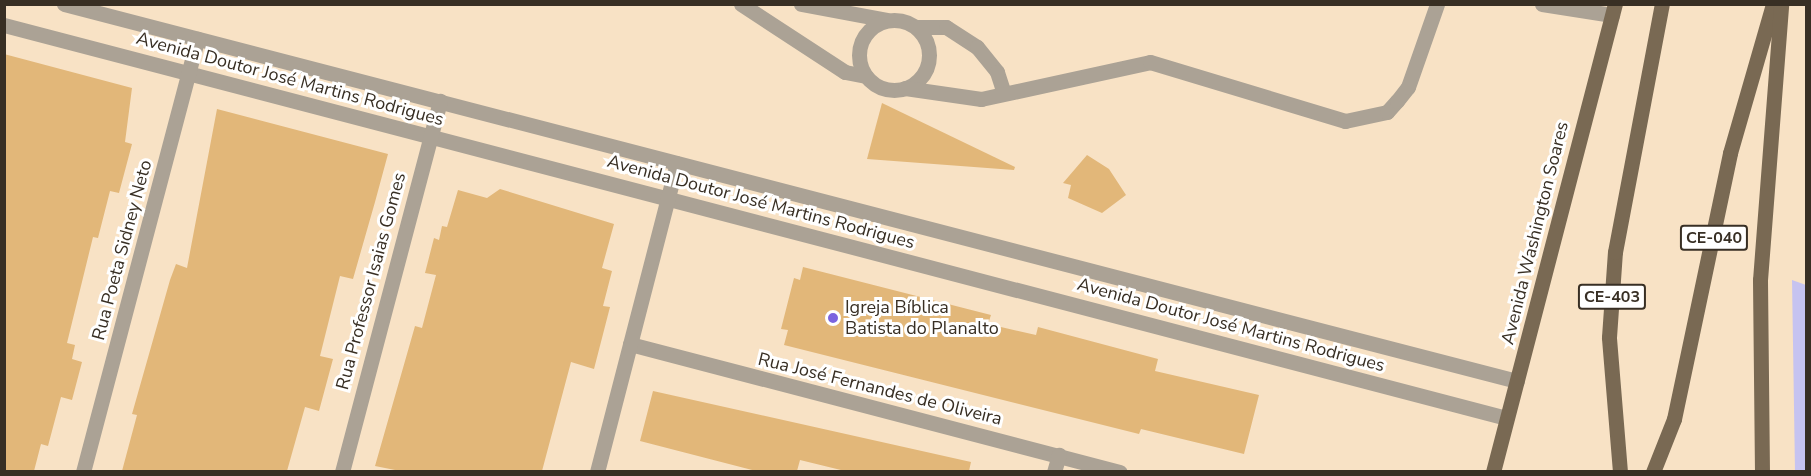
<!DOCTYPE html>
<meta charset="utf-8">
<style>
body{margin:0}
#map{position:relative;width:1811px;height:476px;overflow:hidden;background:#f8e2c5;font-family:"Nunito Sans",sans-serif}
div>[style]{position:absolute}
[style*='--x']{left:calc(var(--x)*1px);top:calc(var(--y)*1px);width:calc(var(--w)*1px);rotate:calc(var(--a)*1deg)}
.green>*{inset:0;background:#c6c3f0}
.building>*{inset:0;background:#e2b779}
.service>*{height:15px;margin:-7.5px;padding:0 7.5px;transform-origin:7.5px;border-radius:7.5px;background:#aba295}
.service>.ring{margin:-7.5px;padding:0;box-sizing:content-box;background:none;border:15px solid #aba295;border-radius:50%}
.minor>*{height:15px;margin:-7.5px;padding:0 7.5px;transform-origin:7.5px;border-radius:7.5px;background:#aba295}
.primary>*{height:15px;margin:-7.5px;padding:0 7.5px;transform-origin:7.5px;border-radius:7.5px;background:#796953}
.dots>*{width:16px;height:16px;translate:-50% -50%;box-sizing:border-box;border:3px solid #fff;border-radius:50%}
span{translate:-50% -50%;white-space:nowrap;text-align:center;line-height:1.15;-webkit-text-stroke:6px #fff;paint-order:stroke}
.shield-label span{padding:2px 4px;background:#fff;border:2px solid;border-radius:4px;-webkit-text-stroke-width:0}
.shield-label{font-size:16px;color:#382f24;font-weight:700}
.street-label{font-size:18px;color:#382f24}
.poi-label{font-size:18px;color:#382f24}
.left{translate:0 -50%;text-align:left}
.frame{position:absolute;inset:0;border:6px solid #382f24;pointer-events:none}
</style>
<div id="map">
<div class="green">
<i style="clip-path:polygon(1792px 280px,1806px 285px,1806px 471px,1795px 471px)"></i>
</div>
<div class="building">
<i style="clip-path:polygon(4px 54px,132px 88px,125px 142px,132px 144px,119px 193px,110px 191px,98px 238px,93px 237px,67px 343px,75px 345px,72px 359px,82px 362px,72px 400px,61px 397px,48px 446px,41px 444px,34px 471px,4px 471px)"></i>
<i style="clip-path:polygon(882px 103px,1015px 167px,1014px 170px,867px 159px)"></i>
<i style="clip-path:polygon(217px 109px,388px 154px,375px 202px,353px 279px,340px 276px,320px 356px,333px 359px,319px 411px,305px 407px,287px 471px,122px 471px,137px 415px,132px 414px,170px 280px,176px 264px,187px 268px)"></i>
<i style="clip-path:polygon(1087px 155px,1109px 169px,1126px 195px,1102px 213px,1068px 198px,1071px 185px,1063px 183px)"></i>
<i style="clip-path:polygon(500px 189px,614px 224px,602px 268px,612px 271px,603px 306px,610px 307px,594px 369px,571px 362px,542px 471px,400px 471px,375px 466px,415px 326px,422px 328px,436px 275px,425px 273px,434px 238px,439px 240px,442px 226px,447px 227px,458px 190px,487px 198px)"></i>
<i style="clip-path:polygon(803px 267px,991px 315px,988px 324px,1036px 335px,1038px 327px,1158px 359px,1155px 371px,1259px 395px,1244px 454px,1141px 429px,1139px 434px,784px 345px,788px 330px,781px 329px,794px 278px,800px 280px)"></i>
<i style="clip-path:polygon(653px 391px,971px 462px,969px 471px,845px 471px,800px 460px,797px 471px,756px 471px,640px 441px)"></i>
</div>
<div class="service">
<i style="--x:741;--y:4;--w:124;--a:33.2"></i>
<i style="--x:845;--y:72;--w:21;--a:11"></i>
<i style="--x:801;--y:4;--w:87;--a:10.5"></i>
<i style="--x:1542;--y:4;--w:71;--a:8.9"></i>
<i class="ring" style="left:859px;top:20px;width:55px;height:55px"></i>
<i style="--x:916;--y:27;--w:30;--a:0"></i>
<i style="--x:946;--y:27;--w:37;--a:33"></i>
<i style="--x:977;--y:47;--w:32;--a:51"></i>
<i style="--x:997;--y:72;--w:20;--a:72"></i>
<i style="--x:905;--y:88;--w:77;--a:8.2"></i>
<i style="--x:981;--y:99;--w:173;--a:-12.3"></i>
<i style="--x:1150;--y:62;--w:204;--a:16.8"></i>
<i style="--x:1345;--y:121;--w:43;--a:-12.1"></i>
<i style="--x:1387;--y:112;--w:15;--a:-48"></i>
<i style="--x:1397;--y:101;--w:18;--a:-52"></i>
<i style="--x:1408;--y:87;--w:88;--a:-70.7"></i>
</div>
<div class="minor">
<i style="--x:64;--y:4;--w:1501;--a:14.55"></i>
<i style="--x:4;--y:25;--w:1553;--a:14.66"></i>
<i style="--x:630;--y:344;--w:506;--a:14.64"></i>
<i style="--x:83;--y:472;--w:448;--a:-75.2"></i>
<i style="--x:342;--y:472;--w:384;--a:-75.2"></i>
<i style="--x:597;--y:472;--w:319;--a:-75.5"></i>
<i style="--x:1054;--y:472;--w:18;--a:-74"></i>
</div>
<div class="primary">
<i style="--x:1493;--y:472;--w:484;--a:-75.4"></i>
<i style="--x:1620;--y:472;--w:135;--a:-94.7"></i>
<i style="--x:1609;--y:337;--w:85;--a:-86"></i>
<i style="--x:1615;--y:252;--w:252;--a:-79.3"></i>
<i style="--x:1653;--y:472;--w:57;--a:-68.4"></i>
<i style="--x:1674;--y:419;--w:272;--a:-78.1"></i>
<i style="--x:1730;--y:153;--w:155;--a:-73.9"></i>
<i style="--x:1762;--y:472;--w:192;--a:-90.6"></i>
<i style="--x:1760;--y:280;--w:277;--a:-85.6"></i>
</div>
<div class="dots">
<i style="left:833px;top:318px;background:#7b64df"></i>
</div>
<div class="shield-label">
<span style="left:1714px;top:238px">CE-040</span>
<span style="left:1612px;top:297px">CE-403</span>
</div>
<div class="street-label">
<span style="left:290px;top:79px;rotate:15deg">Avenida Doutor José Martins Rodrigues</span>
<span style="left:761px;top:202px;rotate:15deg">Avenida Doutor José Martins Rodrigues</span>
<span style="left:1535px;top:233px;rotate:-76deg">Avenida Washington Soares</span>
<span style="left:122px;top:250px;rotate:-75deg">Rua Poeta Sidney Neto</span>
<span style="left:371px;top:281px;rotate:-75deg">Rua Professor Isaias Gomes</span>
<span style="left:1231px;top:325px;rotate:15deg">Avenida Doutor José Martins Rodrigues</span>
<span style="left:880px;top:389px;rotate:14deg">Rua José Fernandes de Oliveira</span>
</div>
<div class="poi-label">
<span class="left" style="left:845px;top:318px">Igreja Bíblica<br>Batista do Planalto</span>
</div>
<div class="frame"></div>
</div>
